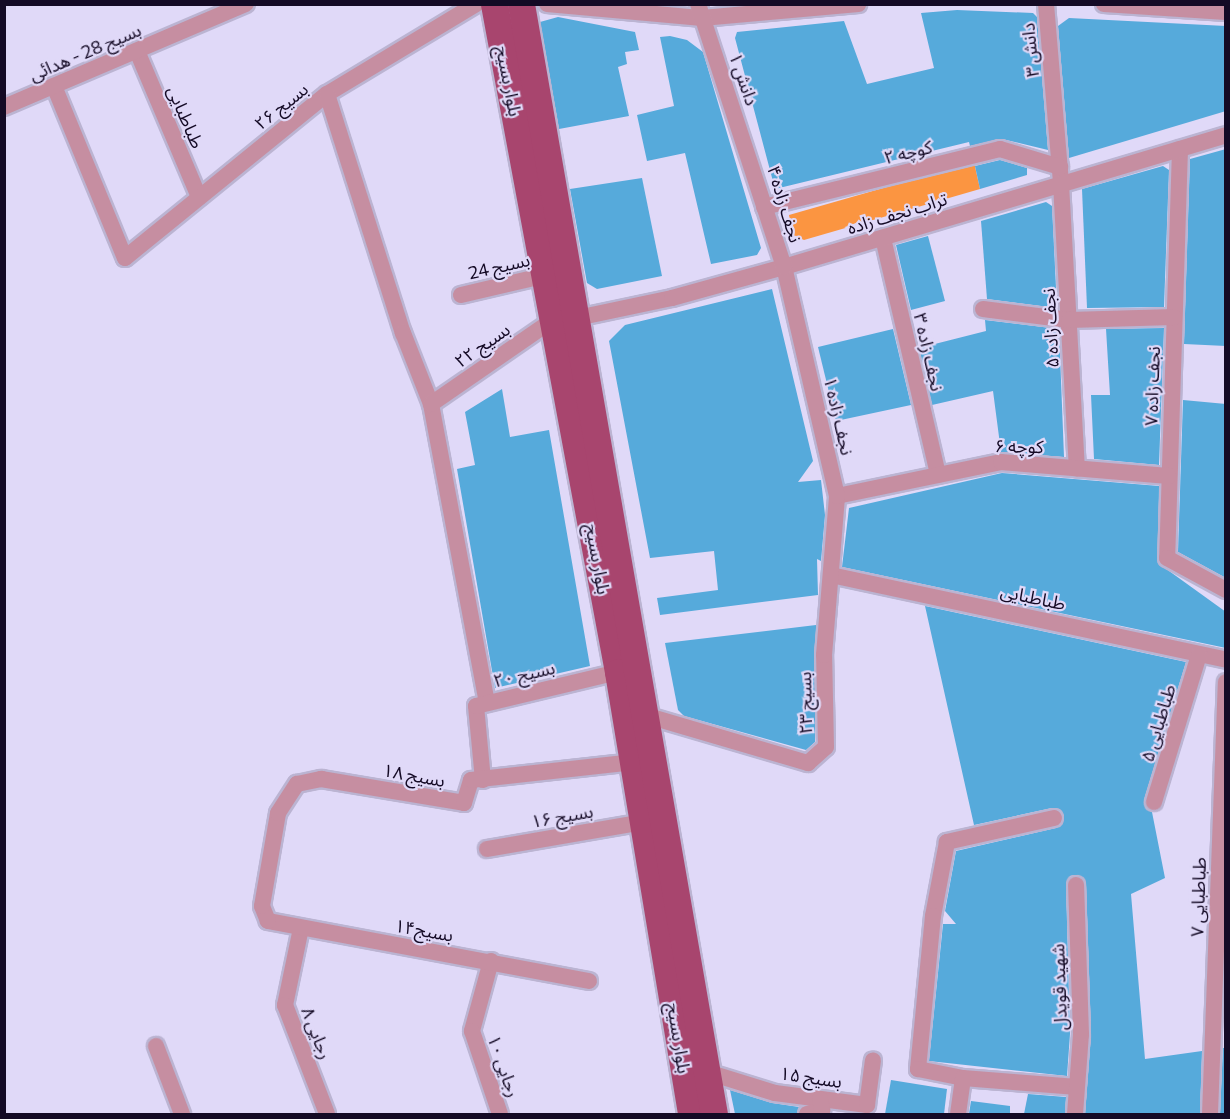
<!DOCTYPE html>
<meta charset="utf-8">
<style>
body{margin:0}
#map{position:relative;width:1230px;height:1119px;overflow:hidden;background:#e0d9f8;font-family:Commissioner,"Noto Sans Arabic",sans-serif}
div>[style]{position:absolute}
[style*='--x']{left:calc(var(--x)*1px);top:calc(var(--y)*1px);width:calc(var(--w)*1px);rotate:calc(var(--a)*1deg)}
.green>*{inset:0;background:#fb9541}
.building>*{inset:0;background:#56aadb}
.roads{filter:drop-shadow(2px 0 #bbb4d2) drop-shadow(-2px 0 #bbb4d2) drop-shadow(0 2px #bbb4d2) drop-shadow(0 -2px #bbb4d2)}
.street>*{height:16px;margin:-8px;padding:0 8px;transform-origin:8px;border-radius:8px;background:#c68ea1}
.primary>*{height:27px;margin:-13.5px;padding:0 13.5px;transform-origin:13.5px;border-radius:13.5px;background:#a8456e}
span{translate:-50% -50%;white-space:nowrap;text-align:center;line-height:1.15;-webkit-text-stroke:4.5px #e0d9f8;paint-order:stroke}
.street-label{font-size:18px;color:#140a25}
.frame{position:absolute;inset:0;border:6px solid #140a25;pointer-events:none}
</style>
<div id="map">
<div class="green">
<i style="clip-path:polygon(974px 162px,980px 189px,804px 240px,793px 235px,789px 215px)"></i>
</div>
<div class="building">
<i style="clip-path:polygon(957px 10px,1033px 13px,1037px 17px,1048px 150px,1002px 139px,970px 146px,969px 142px,775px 189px,735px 38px,737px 32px,844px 21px,867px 84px,934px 68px,921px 13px)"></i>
<i style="clip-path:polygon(558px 17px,635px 32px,639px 50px,625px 52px,627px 64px,618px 67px,629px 116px,559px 129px,540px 22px)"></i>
<i style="clip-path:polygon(1069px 18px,1226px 26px,1226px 111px,1069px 158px,1058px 26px)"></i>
<i style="clip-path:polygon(670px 36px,687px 40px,703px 52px,761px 248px,757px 255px,711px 264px,685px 153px,647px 161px,637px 115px,674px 106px,660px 37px)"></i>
<i style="clip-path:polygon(1226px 149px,1226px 346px,1184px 344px,1190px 159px)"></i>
<i style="clip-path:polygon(1000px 160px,1027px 168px,1027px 175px,980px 189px,975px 166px)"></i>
<i style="clip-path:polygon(1163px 166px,1169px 170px,1164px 307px,1087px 308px,1082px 189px)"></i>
<i style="clip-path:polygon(642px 178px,662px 276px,597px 289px,587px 283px,570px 189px)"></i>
<i style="clip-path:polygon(1046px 202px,1052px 206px,1057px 308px,987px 299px,981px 221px)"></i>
<i style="clip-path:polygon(928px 236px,945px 301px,911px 310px,896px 245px)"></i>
<i style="clip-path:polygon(772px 289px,813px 461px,798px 482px,821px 480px,825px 515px,821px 561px,817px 559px,818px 595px,660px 615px,657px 598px,718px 590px,714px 551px,650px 558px,609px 341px,625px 325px)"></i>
<i style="clip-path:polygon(985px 320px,1059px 329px,1064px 457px,1001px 452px,993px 391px,932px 405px,919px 348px,986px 331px)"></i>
<i style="clip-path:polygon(1164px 328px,1159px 465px,1094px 459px,1091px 395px,1110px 395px,1106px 329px)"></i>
<i style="clip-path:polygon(893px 329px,911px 405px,836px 421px,818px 347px)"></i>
<i style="clip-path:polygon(502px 389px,510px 437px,549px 430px,590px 666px,495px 688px,457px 469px,475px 465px,465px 412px)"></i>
<i style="clip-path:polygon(1183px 400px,1226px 404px,1226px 578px,1178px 552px)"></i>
<i style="clip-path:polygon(1002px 473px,1159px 486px,1158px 563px,1226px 612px,1226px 648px,842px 567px,849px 508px)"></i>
<i style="clip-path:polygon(925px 606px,1186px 662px,1144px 800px,1146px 809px,1152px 812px,1165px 878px,1131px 894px,1145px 1059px,1202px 1051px,1200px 1114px,1085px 1114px,1091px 1034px,1086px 885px,1076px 875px,1070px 876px,1066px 885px,1070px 1034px,1067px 1076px,929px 1061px,943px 924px,956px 924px,945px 911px,956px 851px,1056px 828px,1064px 816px,1061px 811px,1052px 808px,974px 825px)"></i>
<i style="clip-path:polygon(816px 625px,815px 742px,806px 750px,684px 716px,678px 710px,665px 643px)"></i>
<i style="clip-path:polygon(1223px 1048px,1226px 1048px,1226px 1114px,1220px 1114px)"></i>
<i style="clip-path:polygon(891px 1080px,947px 1089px,944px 1114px,885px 1114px)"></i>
<i style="clip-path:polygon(730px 1090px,772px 1103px,799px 1107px,797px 1114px,735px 1114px)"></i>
<i style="clip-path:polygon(1028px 1094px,1066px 1097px,1065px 1114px,1024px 1114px)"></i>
<i style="clip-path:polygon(971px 1101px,1010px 1106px,1010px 1114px,969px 1114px)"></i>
</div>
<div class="roads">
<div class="street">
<i style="--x:547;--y:4;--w:156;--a:5.2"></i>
<i style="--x:702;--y:18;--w:157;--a:-5.1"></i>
<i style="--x:1046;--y:4;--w:181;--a:85.2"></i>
<i style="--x:1061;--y:184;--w:285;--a:86.8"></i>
<i style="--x:1104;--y:4;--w:122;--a:3.8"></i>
<i style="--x:137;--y:51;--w:159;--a:67"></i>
<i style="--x:54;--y:86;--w:186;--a:67.6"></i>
<i style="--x:125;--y:258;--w:260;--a:-39.1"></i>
<i style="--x:327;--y:94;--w:174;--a:-31.1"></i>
<i style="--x:327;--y:94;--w:251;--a:72.4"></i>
<i style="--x:403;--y:333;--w:76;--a:68.5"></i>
<i style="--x:431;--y:404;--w:304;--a:79.4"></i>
<i style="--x:4;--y:107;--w:263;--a:-23.1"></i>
<i style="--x:1180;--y:149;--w:409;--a:91.8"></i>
<i style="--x:1167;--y:558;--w:67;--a:28.5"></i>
<i style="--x:764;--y:207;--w:243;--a:-13.8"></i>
<i style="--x:1000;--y:149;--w:63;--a:16.7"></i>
<i style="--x:883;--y:238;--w:243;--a:76.9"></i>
<i style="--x:461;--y:295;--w:87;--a:-13.2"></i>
<i style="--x:983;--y:309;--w:87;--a:7.3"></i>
<i style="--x:1069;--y:320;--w:105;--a:-1.6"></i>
<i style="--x:577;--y:318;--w:97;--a:-11.9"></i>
<i style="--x:672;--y:298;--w:116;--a:-15.5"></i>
<i style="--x:784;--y:267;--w:461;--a:-16.6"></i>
<i style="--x:431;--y:404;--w:150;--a:-34.6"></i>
<i style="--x:837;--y:496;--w:167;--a:-11.7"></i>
<i style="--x:1001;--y:462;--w:168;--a:4.8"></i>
<i style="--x:831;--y:575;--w:404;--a:12.1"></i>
<i style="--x:648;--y:716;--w:167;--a:16.4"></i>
<i style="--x:808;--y:763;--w:24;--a:-42"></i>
<i style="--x:826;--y:747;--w:92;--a:-91.2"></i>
<i style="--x:824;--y:655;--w:160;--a:-85.3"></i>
<i style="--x:837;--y:496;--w:235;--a:-103"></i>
<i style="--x:784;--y:267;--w:277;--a:-108.1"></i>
<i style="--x:483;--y:780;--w:74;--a:-95.4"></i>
<i style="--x:476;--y:706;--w:146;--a:-13.5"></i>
<i style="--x:1154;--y:802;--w:154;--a:-73"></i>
<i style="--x:1054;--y:818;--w:110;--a:167.4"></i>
<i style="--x:947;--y:842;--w:75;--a:100.7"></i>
<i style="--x:933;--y:916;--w:154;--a:95.6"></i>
<i style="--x:918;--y:1069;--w:46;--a:11.3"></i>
<i style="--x:963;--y:1078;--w:114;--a:4.5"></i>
<i style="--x:487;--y:849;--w:159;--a:-9.8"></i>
<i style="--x:301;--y:928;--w:79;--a:101.7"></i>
<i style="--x:285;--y:1005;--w:117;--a:68.9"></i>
<i style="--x:491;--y:961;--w:73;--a:105.2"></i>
<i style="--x:472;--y:1031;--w:88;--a:71.4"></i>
<i style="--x:589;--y:981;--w:327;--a:-169.4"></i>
<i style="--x:268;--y:921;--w:16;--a:-112"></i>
<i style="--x:262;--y:906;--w:94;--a:-80.2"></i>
<i style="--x:278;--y:813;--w:35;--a:-57"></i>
<i style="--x:297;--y:784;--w:25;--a:-12"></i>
<i style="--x:321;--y:779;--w:145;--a:9.5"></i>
<i style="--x:464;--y:803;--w:24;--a:-73"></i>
<i style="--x:471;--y:780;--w:164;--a:-6.3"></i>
<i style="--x:156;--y:1046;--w:73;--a:69.1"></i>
<i style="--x:707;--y:1072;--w:71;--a:17.2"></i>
<i style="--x:775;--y:1093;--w:93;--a:7.4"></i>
<i style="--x:867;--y:1105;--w:45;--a:-82.4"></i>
<i style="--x:807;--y:1114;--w:16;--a:-15"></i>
<i style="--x:822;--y:1110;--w:11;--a:-100"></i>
<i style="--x:958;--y:1114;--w:36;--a:-82"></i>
<i style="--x:1075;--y:1114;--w:80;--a:-85.7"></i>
<i style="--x:1081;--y:1034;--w:149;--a:-91.9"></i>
<i style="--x:1210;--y:1114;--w:432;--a:-87.9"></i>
</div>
<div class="primary">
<i style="--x:494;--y:4;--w:679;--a:79.48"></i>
<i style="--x:618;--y:672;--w:448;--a:80.6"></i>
<i style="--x:521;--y:4;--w:1127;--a:80.14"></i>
</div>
</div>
<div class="street-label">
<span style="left:1030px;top:50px;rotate:-95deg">دانش ۳</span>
<span style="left:85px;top:52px;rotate:-23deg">بسیج 28 - هدائی</span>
<span style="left:744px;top:79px;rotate:71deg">دانش ۱</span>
<span style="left:509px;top:81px;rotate:79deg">بلوار بسیج</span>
<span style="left:281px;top:106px;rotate:-39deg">بسیج ۲۶</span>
<span style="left:186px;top:117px;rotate:67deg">طباطبایی</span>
<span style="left:908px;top:152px;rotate:-14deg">کوچه ۲</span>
<span style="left:785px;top:204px;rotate:73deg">نجف زاده ۴</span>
<span style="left:897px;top:213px;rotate:-17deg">تراب نجف زاده</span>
<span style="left:499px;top:266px;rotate:-13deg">بسیج 24</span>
<span style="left:1050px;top:328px;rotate:-93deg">نجف زاده ۵</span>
<span style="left:482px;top:345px;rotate:-35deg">بسیج ۲۲</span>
<span style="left:929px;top:352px;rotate:77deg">نجف زاده ۳</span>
<span style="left:1152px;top:386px;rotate:-88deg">نجف زاده ۷</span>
<span style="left:839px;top:416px;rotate:77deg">نجف زاده ۱</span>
<span style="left:1019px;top:446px;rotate:1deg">کوچه ۶</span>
<span style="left:598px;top:559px;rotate:80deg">بلوار بسیج</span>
<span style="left:1033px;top:597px;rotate:12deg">طباطبایی</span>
<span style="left:524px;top:674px;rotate:-13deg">بسیج ۲۰</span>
<span style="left:805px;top:703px;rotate:-91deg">بسیج ۲۳</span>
<span style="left:1158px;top:723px;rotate:-73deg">طباطبایی ۵</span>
<span style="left:414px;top:775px;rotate:10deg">بسیج ۱۸</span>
<span style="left:562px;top:816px;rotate:-10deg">بسیج ۱۶</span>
<span style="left:1198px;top:897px;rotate:-88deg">طباطبایی ۷</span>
<span style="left:424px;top:930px;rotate:10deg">بسیج۱۴</span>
<span style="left:1059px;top:987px;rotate:-92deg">شهید قویدل</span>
<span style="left:317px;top:1033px;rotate:69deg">رجایی ۸</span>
<span style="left:679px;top:1038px;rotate:81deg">بلوار بسیج</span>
<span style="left:504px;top:1066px;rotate:71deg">رجایی ۱۰</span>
<span style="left:811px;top:1077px;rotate:8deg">بسیج ۱۵</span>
</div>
<div class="frame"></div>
</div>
